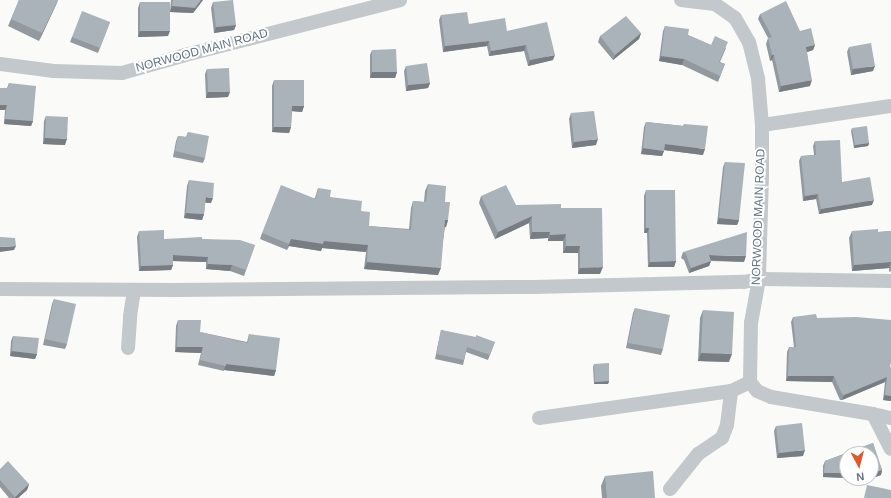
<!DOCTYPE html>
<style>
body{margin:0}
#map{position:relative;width:891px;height:498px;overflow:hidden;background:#fafaf8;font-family:Arial,sans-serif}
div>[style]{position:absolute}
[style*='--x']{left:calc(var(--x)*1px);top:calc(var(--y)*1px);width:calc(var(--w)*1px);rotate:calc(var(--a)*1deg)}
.minor>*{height:14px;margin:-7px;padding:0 7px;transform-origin:7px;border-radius:7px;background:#c3c8cc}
.wall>*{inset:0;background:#929a9f}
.shaded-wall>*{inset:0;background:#777d82}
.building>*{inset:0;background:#aab3b9}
span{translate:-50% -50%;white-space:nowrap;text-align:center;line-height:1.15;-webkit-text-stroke:4px #fff;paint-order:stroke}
.street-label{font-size:12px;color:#657683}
.north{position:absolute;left:839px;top:446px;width:40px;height:40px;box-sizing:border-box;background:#fff;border:1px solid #c1c8cd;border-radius:50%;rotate:173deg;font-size:11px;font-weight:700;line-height:16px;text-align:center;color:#657683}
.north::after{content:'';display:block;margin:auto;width:14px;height:18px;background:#e4572e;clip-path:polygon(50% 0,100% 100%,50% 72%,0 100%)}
</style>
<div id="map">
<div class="minor">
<i style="--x:681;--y:0;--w:34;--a:7"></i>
<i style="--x:715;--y:4;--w:24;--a:35"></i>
<i style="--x:735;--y:18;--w:28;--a:60"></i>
<i style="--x:749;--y:42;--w:38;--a:76"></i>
<i style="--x:758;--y:79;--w:46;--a:85"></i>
<i style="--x:762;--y:125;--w:50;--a:90"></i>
<i style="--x:762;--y:175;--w:104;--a:91.7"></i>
<i style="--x:759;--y:279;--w:45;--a:100.3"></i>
<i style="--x:751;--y:323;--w:59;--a:91"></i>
<i style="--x:750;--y:382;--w:11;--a:52"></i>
<i style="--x:757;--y:391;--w:15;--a:23"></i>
<i style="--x:771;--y:397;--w:103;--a:9.5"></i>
<i style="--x:873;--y:414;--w:39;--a:63"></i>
<i style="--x:0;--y:64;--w:54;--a:7.4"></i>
<i style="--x:54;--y:71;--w:68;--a:1.7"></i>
<i style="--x:122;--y:73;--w:66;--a:-15.9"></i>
<i style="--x:185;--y:55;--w:222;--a:-14.3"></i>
<i style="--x:762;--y:125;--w:130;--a:-8.4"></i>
<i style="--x:0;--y:289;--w:176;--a:0.3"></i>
<i style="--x:176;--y:290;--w:358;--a:-0.5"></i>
<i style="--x:534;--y:287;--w:210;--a:-1.4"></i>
<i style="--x:744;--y:282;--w:15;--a:-11"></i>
<i style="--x:759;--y:279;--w:132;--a:0.9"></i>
<i style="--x:128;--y:348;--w:32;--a:-86"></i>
<i style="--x:130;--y:316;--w:26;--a:-81"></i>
<i style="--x:873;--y:414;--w:18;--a:13"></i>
<i style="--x:539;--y:418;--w:194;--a:-8"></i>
<i style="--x:731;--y:391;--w:21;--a:-25"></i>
<i style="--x:670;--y:489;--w:45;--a:-51.3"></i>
<i style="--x:698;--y:454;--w:29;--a:-34"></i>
<i style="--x:722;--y:438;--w:14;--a:-69"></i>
<i style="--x:727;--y:425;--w:34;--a:-83"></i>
</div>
<div class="wall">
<i style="clip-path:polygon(19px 0,58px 0,39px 41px,8px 26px,11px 19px)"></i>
<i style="clip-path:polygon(171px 0,203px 0,193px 13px,170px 12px)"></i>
<i style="clip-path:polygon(140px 2px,168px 36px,138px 37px,138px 8px)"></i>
<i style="clip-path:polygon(213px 2px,236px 25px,234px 30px,214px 33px,211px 8px)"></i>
<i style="clip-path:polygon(760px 14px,800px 31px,815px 45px,813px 50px,807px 52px,810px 86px,779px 92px,772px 60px,770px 61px,766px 44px,768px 38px,758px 19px)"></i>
<i style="clip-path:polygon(441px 15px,469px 24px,507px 31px,553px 60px,528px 66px,524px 51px,489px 56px,487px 46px,443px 52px,439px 20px)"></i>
<i style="clip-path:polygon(110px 22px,98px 53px,70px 42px,72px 37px)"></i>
<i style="clip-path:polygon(665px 26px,688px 35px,711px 45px,726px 48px,720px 62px,725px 64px,718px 82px,682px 65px,659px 61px,663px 31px)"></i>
<i style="clip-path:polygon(641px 33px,639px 39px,613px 60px,598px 42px,600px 36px)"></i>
<i style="clip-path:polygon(849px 47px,873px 71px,851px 75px,847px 52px)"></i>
<i style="clip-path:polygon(372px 50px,397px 72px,395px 78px,370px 78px,370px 55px)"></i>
<i style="clip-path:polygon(406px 66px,430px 83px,428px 88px,406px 91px,404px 71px)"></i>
<i style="clip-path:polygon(207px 69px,228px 97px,206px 98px,205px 74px)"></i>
<i style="clip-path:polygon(274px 80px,304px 106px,302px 112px,292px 111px,291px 127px,289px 133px,272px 132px,272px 86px)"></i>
<i style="clip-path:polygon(9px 83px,33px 121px,31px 126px,4px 124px,5px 110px,0 110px,0 88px,7px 88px)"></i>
<i style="clip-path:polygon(571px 113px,596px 145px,572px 148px,569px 119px)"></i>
<i style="clip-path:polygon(46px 116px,65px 145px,43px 144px,44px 121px)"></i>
<i style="clip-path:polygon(646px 122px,683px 126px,684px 124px,703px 155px,664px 150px,662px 156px,641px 154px,644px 127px)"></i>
<i style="clip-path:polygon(852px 128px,869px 143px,868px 146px,854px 148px,851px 131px)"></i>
<i style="clip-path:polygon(188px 132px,205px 158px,203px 163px,173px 157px,176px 141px,178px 136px,186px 137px)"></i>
<i style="clip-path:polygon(815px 141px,842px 182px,872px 205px,819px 214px,816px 199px,803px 201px,799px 161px,801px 156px,814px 155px,813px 146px)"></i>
<i style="clip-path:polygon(725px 162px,739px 220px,737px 225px,717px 224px,723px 167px)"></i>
<i style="clip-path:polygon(189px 180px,211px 203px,205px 203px,204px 214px,202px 220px,184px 218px,187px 186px)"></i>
<i style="clip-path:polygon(428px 184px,445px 202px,448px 220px,446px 227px,445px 227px,438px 275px,364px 269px,366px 252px,322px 248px,321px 251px,289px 246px,287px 250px,260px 239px,262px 233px,315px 198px,318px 188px,330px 197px,361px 211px,369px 226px,409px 229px,411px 208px,413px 201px,424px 202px,425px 191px)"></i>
<i style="clip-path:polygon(646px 190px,676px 261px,674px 267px,648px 267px,647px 233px,644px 233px,644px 196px)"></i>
<i style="clip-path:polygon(481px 196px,516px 205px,561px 208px,600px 274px,578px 274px,578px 253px,563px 253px,563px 241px,548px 241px,548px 238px,530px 239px,529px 223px,495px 239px,479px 203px)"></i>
<i style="clip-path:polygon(139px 231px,164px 239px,202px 239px,255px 245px,244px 276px,230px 271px,206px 269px,206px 262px,173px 261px,173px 265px,171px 270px,139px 271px,137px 237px)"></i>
<i style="clip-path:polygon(852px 231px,878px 232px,891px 231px,891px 271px,889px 272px,889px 268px,852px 271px,849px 238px)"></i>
<i style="clip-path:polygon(683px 252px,744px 262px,711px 261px,709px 266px,689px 273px,684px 260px,681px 258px)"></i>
<i style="clip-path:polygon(54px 299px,67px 344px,65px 349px,43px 345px,52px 304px)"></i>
<i style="clip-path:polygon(635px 308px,663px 349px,661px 355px,626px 348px,633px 313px)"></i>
<i style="clip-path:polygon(703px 310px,729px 362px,698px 361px,700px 318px)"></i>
<i style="clip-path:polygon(793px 317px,817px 318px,890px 367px,891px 401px,883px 400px,885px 382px,842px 400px,840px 400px,832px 382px,786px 381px,787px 352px,789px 347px,794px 347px,791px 322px)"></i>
<i style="clip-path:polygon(178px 320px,200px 332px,247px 342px,249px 334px,276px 370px,274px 376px,224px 370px,224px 371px,198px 365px,201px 353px,175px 352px,176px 326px)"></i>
<i style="clip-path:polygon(441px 330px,495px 342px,488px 360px,466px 352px,463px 365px,435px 359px,440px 335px)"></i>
<i style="clip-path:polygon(13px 336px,37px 354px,35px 359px,10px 356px,11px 341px)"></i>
<i style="clip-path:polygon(594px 364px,609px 381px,608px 384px,594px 384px,593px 367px)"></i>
<i style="clip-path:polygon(776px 426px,803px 456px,777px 458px,774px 431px)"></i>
<i style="clip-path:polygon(873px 443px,882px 470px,881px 475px,856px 484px,854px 478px,871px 478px,871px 454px,847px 454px,847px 478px,823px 477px,823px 466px,825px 461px)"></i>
<i style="clip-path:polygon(0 469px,29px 484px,27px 490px,18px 498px,9px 498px,0 487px)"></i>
<i style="clip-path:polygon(605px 476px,655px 498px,602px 498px,601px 486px)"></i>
</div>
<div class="shaded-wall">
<i style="clip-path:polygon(58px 0,57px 3px,39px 41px,42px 33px)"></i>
<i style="clip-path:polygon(201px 0,203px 0,193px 13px,170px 12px,172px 6px)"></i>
<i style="clip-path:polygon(236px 25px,234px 30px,214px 33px,216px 27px)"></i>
<i style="clip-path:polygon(140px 31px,170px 31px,168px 36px,138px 37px)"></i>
<i style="clip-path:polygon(641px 33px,639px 39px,613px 60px,615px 55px)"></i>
<i style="clip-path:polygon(489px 41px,487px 46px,443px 52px,445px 46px)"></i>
<i style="clip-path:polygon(526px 45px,524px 51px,489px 56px,491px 51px)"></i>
<i style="clip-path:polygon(815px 45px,813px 50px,804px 53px,806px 47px)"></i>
<i style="clip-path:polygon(555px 55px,553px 60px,528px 66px,530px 60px)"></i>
<i style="clip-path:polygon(772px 55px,774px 55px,772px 60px,770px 61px)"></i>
<i style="clip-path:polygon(661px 56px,684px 59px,682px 65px,659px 61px)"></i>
<i style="clip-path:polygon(875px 66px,873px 71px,851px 75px,853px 69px)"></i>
<i style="clip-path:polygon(372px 72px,397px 72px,395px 78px,370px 78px)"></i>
<i style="clip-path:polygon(812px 80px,810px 86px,779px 92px,781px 86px)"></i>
<i style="clip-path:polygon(430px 83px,428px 88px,406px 91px,408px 85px)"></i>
<i style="clip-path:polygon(208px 92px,230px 92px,228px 97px,206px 98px)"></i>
<i style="clip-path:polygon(0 105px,7px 105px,5px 110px,0 110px)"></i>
<i style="clip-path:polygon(292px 106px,304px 106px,302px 112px,290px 111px)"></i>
<i style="clip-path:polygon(5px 119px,33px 121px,31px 126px,4px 124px)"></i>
<i style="clip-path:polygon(274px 127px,291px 127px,289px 133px,272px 132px)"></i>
<i style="clip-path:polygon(45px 138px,67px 139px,65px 145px,43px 144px)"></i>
<i style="clip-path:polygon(598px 139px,596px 145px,572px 148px,574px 142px)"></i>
<i style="clip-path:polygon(869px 143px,868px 146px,854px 148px,855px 145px)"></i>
<i style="clip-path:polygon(665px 144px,705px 149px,703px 155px,663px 150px)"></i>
<i style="clip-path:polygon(643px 148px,664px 151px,662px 156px,641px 154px)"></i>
<i style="clip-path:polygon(818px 194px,816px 199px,803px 201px,805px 196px)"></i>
<i style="clip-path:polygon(206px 197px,213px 198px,211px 203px,204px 202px)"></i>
<i style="clip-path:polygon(874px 200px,872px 205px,819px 214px,821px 209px)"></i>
<i style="clip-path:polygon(186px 213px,204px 214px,202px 220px,184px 218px)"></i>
<i style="clip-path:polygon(532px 216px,529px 223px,495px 239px,498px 232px)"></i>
<i style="clip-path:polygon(719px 218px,739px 220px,737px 225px,717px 224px)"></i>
<i style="clip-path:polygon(445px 220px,448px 220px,446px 227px,443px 227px)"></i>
<i style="clip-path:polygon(646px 228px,649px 228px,647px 233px,644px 233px)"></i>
<i style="clip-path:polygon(532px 232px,550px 232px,548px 238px,530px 239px)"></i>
<i style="clip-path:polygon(566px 234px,563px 241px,548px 241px,550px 235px)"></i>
<i style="clip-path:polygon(291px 239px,324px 241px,368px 245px,366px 252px,322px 248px,321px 251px,289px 246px,287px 250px)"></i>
<i style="clip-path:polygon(16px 246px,14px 250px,0 252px,0 247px)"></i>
<i style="clip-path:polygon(566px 246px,580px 246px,578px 253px,563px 253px)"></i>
<i style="clip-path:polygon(173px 255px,208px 257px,206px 262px,171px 261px)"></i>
<i style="clip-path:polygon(709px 255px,746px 256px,744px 262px,707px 260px)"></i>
<i style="clip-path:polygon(676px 261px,674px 267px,648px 267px,650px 262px)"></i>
<i style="clip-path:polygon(711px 261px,709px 266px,689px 273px,691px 268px)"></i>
<i style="clip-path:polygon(367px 262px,441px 268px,438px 275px,364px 269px)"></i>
<i style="clip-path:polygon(891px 262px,889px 268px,852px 271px,854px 265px)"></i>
<i style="clip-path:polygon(208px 264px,232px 265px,230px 271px,206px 269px)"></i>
<i style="clip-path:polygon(173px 265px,171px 270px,139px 271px,141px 266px)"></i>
<i style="clip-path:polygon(603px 267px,600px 274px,578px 274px,580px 268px)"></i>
<i style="clip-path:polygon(177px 347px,203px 347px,201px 353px,175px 352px)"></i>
<i style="clip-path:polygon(12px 351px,37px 354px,35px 359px,10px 356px)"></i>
<i style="clip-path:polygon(701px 353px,732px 354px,729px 362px,698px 361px)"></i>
<i style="clip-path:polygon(226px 364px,276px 370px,274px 376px,224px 370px)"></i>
<i style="clip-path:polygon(788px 376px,834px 376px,832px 382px,786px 381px)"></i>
<i style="clip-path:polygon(887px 377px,885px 382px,842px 400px,844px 395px)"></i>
<i style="clip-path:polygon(609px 381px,608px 384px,594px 384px,595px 382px)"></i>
<i style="clip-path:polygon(885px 395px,891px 396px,891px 401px,883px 400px)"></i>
<i style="clip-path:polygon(805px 450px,803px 456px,777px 458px,779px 453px)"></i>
<i style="clip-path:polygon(882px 470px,881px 475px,856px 484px,858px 479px,861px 478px,871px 478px,871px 474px)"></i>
<i style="clip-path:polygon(824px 473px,847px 473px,847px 478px,823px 477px)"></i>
<i style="clip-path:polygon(29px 484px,27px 490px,18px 498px,15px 498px,15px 497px)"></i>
</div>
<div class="building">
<i style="clip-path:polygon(19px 0,58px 0,42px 33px,11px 19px)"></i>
<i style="clip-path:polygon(173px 0,201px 0,195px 8px,172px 6px)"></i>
<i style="clip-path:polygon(233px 0,236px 25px,216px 27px,213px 2px)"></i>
<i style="clip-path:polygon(786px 1px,800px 31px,811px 28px,815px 45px,806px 47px,812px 80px,781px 86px,774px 55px,772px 55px,768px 38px,772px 37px,760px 14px)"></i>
<i style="clip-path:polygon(140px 2px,170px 2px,170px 31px,140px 31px)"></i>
<i style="clip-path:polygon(82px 11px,110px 22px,100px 48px,72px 37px)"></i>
<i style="clip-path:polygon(467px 12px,469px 24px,505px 18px,507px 31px,547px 22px,555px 55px,530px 60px,526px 45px,491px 51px,489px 41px,445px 46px,441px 15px)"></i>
<i style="clip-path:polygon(626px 16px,641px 33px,615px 55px,600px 36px)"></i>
<i style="clip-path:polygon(665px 26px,689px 29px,688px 35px,711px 45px,715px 36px,728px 42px,719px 62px,725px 64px,720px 76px,684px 59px,661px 56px)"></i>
<i style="clip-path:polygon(871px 43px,875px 66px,853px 69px,849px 47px)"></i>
<i style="clip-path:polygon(396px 49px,397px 72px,372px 72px,372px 50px)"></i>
<i style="clip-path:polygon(427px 63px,430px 83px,408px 85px,406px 66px)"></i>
<i style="clip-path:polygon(229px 68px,230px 92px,208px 92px,207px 69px)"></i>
<i style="clip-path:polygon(274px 80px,304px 80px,304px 106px,292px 106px,291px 127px,274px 127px)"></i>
<i style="clip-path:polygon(9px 83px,36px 86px,33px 121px,5px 119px,7px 105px,0 105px,0 88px,8px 88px)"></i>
<i style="clip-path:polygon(594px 111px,598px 139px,574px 142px,571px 113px)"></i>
<i style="clip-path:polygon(46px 116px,68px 117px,67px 139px,45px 138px)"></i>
<i style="clip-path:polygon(646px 122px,684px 126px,684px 124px,708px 126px,705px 149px,665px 144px,664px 151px,643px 148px)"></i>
<i style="clip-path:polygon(867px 126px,869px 143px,855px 145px,852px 128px)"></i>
<i style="clip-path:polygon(188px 132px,209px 136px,205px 158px,175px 151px,178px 136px,187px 137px)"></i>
<i style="clip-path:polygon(840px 140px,842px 182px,870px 177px,874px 200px,821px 209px,818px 194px,805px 196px,801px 156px,816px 155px,815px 141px)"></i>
<i style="clip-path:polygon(725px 162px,745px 163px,739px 220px,719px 218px)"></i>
<i style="clip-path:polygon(189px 180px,214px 183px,213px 198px,206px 197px,204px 214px,186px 213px)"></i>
<i style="clip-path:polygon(428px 184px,446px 186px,445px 202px,450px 202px,448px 220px,445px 220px,441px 268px,367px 262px,368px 245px,324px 241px,323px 244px,291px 239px,289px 244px,262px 233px,281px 185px,316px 199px,318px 188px,331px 190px,330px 197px,362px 201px,361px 211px,370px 212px,369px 226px,411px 230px,413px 201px,426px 202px)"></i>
<i style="clip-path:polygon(506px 185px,516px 205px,561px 204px,561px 208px,602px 208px,603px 267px,580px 268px,580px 246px,566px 246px,566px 234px,550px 235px,550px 232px,532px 232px,532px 216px,498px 232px,481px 196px)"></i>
<i style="clip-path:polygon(646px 190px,675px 190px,676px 261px,650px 262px,649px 228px,646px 228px)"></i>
<i style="clip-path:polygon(878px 229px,878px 232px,891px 231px,891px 262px,854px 265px,852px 231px)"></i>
<i style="clip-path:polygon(164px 230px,164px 239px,202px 237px,202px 239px,240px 240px,255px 245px,246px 270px,232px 265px,208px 264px,208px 257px,173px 255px,173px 265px,141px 266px,139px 231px)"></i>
<i style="clip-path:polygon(747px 232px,746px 256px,709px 255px,711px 261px,691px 268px,686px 254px,683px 252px)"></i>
<i style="clip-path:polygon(0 237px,15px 238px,16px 246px,0 247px)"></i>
<i style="clip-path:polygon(54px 299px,76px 304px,67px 344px,45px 339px)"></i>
<i style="clip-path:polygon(635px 308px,670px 315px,663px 349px,628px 343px)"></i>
<i style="clip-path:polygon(703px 310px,734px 312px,732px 354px,701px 353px)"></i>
<i style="clip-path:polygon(816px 314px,817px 318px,856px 317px,891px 320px,891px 362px,890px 367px,891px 367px,891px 396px,885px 395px,887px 377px,844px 395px,842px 394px,834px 376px,788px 376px,789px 347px,796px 347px,793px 317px)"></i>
<i style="clip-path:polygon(178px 320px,201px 320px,200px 332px,248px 343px,249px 334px,280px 338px,276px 370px,226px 364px,226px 366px,200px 360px,203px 347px,177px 347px)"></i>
<i style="clip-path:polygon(441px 330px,476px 337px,476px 335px,495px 342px,490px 355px,467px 347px,464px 360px,436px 354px)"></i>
<i style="clip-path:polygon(13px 336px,39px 338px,37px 354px,12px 351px)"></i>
<i style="clip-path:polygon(609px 363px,609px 381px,595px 382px,594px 364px)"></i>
<i style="clip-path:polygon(802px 423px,805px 450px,779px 453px,776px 426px)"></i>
<i style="clip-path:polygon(873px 443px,882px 470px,871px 474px,871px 454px,847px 454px,847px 473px,824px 473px,825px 461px)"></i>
<i style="clip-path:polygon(8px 461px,29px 484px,15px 497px,0 480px,0 469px)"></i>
<i style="clip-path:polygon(653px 471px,655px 498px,607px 498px,605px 476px)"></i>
<i style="clip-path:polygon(867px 485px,891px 490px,891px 498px,864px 498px)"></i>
</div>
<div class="street-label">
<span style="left:202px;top:51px;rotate:-15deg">NORWOOD MAIN ROAD</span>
<span style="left:759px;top:217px;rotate:-88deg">NORWOOD MAIN ROAD</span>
</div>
<div class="north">N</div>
</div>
